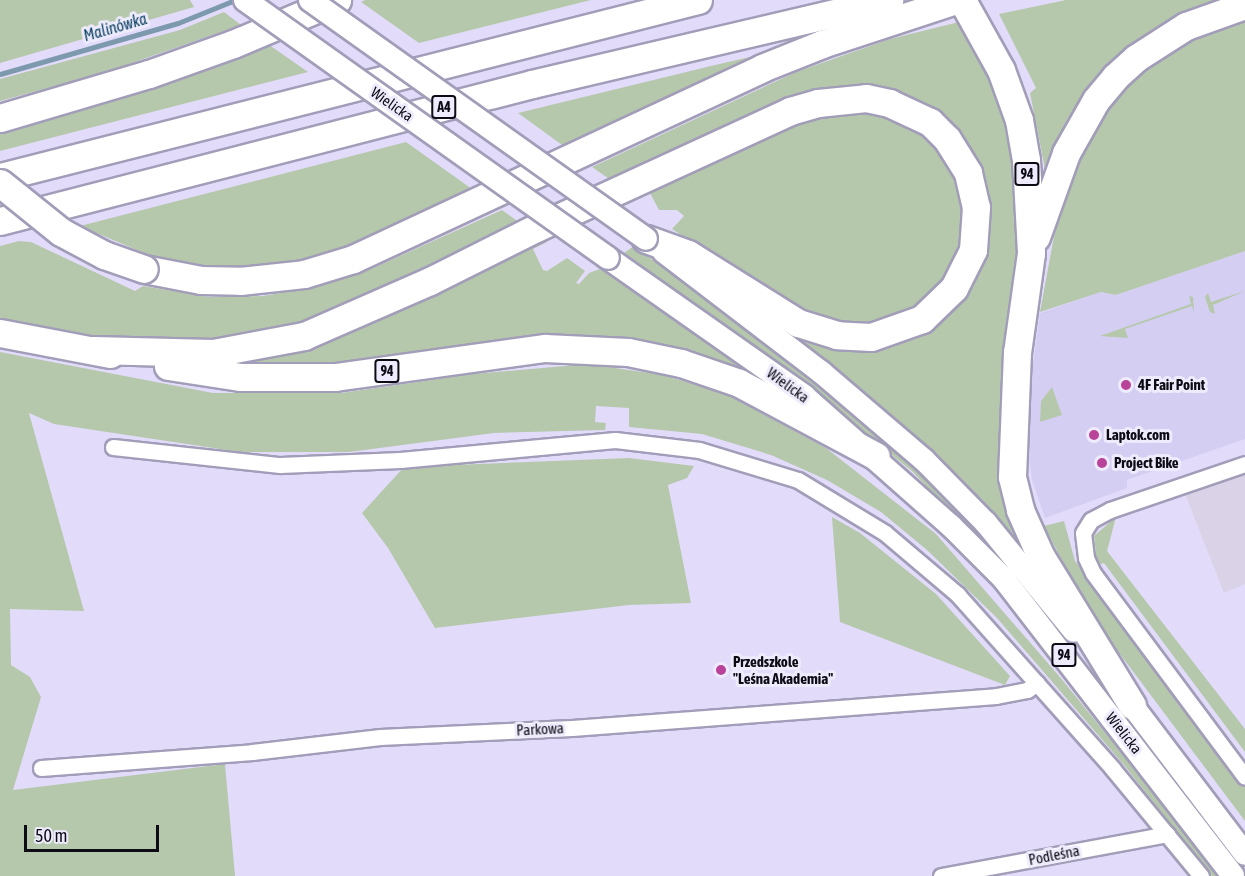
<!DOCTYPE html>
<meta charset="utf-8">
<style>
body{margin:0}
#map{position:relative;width:1245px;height:876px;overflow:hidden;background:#e2dcfa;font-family:"Asap Condensed",sans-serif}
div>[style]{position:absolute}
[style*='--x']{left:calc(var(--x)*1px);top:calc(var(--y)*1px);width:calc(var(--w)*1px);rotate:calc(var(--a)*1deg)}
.built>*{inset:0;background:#d5cef3}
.industrial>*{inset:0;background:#dad3e8}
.green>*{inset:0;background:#b5c8ac}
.stream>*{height:5px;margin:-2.5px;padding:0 2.5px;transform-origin:2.5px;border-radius:2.5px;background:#7c99ad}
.roads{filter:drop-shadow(2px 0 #a29db8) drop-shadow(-2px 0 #a29db8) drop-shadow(0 2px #a29db8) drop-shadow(0 -2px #a29db8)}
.street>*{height:15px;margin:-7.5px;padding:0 7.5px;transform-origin:7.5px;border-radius:7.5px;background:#fff}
.primary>*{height:22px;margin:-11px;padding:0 11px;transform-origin:11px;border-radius:11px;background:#fff}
.highway>*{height:27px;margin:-13.5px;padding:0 13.5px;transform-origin:13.5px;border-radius:13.5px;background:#fff}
.bridges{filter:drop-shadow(2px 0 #a29db8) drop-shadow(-2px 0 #a29db8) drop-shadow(0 2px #a29db8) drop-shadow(0 -2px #a29db8)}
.primary-bridge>*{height:22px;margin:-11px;padding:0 11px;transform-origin:11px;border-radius:11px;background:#fff}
.highway-bridge>*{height:27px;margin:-13.5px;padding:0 13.5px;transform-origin:13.5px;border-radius:13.5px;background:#fff}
.dots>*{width:16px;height:16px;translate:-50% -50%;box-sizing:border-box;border:3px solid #eeebfd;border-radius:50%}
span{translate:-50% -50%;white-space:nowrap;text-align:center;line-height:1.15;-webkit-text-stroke:6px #eeebfd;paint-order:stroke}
.shield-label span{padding:2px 4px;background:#eeebfd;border:2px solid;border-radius:4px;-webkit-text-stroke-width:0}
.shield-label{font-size:14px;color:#0d0b14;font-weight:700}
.street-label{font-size:15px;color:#0d0b14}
.poi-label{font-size:15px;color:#0d0b14;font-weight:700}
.left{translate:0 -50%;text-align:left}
.water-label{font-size:16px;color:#0b4260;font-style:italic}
.scale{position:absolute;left:24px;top:825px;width:135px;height:27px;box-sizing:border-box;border:3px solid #0d0b14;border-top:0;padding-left:8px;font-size:18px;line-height:21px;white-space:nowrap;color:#0d0b14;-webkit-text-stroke:4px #eeebfd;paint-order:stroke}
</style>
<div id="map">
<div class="built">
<i style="clip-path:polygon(1245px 251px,1245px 439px,1127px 480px,1127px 488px,1045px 518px,1032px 480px,1027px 442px,1027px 406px,1040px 313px,1101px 292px,1116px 295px)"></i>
</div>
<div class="industrial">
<i style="clip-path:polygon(1245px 474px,1245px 584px,1224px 593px,1185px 494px)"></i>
</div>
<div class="green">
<i style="clip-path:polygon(0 0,190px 0,194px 7px,0 63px)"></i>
<i style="clip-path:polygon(365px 0,591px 0,419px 43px,361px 2px)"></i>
<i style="clip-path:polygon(1066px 0,1217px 0,1148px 32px,1105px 69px,1066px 121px,1045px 169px,1030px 93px,1036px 88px,999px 14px)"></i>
<i style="clip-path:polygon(224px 12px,241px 25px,103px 73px,0 101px,0 79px,180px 30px)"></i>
<i style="clip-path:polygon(1245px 15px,1245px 251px,1116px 295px,1101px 292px,1040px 312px,1060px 204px,1079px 147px,1147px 63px,1177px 42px)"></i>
<i style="clip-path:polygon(959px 22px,986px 67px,1013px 131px,1018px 253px,999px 421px,1001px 460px,1020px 547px,929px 451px,795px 338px,943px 316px,978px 172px,872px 90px,615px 183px,592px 167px,796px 72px,890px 39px)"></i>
<i style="clip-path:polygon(265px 42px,308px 72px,0 151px,0 127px)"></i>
<i style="clip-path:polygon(776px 51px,569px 150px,518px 113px,711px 66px)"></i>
<i style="clip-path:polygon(848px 110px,884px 113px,914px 126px,945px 154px,964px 194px,959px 259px,924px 305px,864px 327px,800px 314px,672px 229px,684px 216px,677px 210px,659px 210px,650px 193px,637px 199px,633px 195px,808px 117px)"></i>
<i style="clip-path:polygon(406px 142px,479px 194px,414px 224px,310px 260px,218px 270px,152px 261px,151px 256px,80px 226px)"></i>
<i style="clip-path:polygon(502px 210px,524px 226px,311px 322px,220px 342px,96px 337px,0 318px,0 246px,19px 241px,31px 242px,135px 291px,143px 286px,209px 297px,263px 296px,314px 287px,371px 269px)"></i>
<i style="clip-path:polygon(542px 239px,547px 242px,533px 249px,543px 270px,547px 271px,567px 258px,585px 271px,576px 283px,579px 284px,589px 273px,600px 269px,762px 382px,685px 354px,357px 364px,216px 363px)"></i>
<i style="clip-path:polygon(634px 246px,774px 350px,903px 456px,958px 510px,1042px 607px,913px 472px,767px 354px,624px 253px)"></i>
<i style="clip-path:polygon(1245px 291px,1213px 305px,1215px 314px,1210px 312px,1205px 297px,1208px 293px,1211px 302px)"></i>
<i style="clip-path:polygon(1189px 296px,1193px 297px,1194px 313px,1192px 306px,1125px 329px,1128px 338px,1100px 336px,1191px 304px)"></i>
<i style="clip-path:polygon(0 352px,213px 393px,341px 393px,473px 374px,588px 364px,663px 375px,726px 394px,826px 448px,936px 534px,1059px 676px,1222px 876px,1212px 876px,1124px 765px,997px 618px,927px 550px,881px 512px,827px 480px,771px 455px,702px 434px,629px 427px,629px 408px,596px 406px,595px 422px,606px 423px,605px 430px,494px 433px,349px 452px,240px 452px,54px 424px,29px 413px,84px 611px,10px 609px,11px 665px,30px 677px,41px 697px,13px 790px,225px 764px,235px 876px,0 876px)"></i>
<i style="clip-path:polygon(1052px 387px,1062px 415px,1040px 422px,1041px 401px)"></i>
<i style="clip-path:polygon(629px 458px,694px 466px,687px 478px,668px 485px,691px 603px,629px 605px,435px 628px,388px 548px,362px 513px,404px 467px)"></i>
<i style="clip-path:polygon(832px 517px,860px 533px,936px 594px,1010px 676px,1005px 685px,840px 622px)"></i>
<i style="clip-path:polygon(1116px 517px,1107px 551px,1245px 729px,1245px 752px,1104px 563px,1097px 565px,1094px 536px)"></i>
<i style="clip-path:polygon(1064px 521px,1075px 561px,1245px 787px,1245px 821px,1090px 614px,1044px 526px)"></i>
</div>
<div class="stream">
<i style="--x:0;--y:74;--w:185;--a:-16"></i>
<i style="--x:178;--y:23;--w:61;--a:-22"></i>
</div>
<div class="roads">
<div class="street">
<i style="--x:113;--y:447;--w:168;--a:6.2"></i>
<i style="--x:280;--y:465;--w:120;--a:-2.4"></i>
<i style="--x:400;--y:460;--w:216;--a:-5.3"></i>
<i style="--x:615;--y:440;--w:85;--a:6.8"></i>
<i style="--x:699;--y:450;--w:103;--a:16.9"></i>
<i style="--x:798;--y:480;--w:102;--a:31.3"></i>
<i style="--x:885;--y:533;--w:96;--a:40.3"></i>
<i style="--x:958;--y:595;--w:232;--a:48.3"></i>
<i style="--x:1112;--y:768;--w:140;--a:50.5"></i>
<i style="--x:1245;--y:464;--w:143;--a:161.2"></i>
<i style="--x:1110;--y:510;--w:21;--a:152"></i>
<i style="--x:1091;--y:520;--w:15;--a:122"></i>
<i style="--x:1083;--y:533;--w:25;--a:83"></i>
<i style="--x:1086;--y:558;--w:17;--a:65"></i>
<i style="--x:1093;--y:573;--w:254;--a:53.3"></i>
<i style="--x:41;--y:768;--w:212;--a:-4.3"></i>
<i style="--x:252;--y:752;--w:129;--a:-6.7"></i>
<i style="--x:380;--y:737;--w:192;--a:-2.7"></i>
<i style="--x:572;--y:728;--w:425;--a:-4.3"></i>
<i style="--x:996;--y:696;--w:32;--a:-11"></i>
<i style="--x:1027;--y:690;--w:12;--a:-35"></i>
<i style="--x:941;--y:876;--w:230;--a:-10.5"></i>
</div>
<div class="primary">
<i style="--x:664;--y:252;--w:198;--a:37.4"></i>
<i style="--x:821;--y:372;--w:135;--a:40.5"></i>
<i style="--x:924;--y:460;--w:88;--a:45.5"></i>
<i style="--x:986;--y:523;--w:139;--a:50.8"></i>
<i style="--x:608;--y:258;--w:240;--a:35.1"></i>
<i style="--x:804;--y:396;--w:196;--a:41.5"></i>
<i style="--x:951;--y:526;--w:74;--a:45"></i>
<i style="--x:1003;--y:578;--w:376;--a:52.3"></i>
<i style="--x:1122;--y:692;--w:203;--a:52.8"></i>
</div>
<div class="highway">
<i style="--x:962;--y:0;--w:80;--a:60.9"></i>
<i style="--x:1001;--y:70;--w:53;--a:70.2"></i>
<i style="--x:1019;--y:120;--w:41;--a:80.1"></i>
<i style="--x:1026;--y:160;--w:93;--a:86.9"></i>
<i style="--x:1031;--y:253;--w:100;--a:98"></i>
<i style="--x:1017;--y:352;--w:125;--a:92.3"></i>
<i style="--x:1012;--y:477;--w:34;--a:76"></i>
<i style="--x:1020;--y:510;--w:49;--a:66"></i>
<i style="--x:1040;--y:555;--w:176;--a:58.5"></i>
<i style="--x:0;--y:118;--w:155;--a:-16.5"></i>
<i style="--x:149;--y:74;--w:89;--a:-19.7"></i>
<i style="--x:233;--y:44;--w:113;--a:-22.9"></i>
<i style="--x:0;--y:177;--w:720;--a:-14.23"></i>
<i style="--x:0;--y:221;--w:549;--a:-14.44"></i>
<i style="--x:532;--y:84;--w:367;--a:-13.2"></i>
<i style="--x:1036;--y:237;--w:89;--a:-70.3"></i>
<i style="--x:1066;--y:153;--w:61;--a:-60.5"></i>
<i style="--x:1096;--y:100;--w:30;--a:-50"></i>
<i style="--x:1115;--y:77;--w:28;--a:-42"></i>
<i style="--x:1136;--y:58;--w:59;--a:-32.6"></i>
<i style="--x:1186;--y:26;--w:63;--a:-19.6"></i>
<i style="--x:144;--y:269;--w:58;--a:10.9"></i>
<i style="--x:201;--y:280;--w:39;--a:1"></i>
<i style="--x:240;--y:281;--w:64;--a:-6.2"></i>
<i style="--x:304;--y:274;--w:51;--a:-17"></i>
<i style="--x:353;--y:259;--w:451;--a:-25"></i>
<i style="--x:762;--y:68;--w:65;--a:-21.8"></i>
<i style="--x:822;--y:44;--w:141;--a:-18.2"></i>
<i style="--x:0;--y:333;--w:112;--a:10.8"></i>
<i style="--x:93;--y:350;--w:120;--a:1.4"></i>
<i style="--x:213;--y:353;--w:93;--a:-10.6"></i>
<i style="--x:304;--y:336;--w:137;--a:-23.6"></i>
<i style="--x:430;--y:281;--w:119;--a:-26.6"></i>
<i style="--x:536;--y:228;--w:280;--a:-24.7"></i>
<i style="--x:790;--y:111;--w:29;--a:-16"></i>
<i style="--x:818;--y:103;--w:48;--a:-5.9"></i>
<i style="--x:866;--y:98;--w:24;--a:12"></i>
<i style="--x:889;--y:103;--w:45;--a:24.9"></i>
<i style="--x:930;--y:122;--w:24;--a:45"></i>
<i style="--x:947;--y:139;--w:40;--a:58"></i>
<i style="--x:968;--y:173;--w:35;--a:77"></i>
<i style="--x:976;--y:207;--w:43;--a:94"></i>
<i style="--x:973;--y:250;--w:42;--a:116.6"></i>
<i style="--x:954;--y:288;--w:45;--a:135.9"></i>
<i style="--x:922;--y:319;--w:54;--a:160.6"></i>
<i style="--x:871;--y:337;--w:34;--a:-177"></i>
<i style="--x:837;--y:335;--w:41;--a:-162.9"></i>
<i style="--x:798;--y:323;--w:130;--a:-147.9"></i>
<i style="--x:688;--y:254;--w:45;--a:-160.3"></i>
<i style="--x:168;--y:366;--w:74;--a:8.6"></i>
<i style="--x:241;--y:377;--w:94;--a:0"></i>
<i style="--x:335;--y:377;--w:212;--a:-7.9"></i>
<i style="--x:545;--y:348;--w:83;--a:2.8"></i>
<i style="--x:628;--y:352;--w:54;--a:11.7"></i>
<i style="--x:681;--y:363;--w:61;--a:19"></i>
<i style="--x:739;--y:383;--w:155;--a:28.1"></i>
</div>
</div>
<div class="bridges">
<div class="primary-bridge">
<i style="--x:245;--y:0;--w:445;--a:35.4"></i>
<i style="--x:310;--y:0;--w:412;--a:35.4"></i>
</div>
<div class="highway-bridge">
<i style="--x:0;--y:183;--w:78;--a:38.8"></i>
<i style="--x:61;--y:232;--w:49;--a:28.1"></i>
<i style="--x:104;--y:255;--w:42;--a:19.3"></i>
</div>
</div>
<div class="dots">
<i style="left:1126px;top:385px;background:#b94399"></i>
<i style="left:1094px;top:435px;background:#b94399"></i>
<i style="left:1102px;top:463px;background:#b94399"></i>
<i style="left:721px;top:670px;background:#b94399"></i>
</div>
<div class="shield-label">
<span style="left:444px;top:107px">A4</span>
<span style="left:1027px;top:174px">94</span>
<span style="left:387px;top:371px">94</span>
<span style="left:1064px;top:655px">94</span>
</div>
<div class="street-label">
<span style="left:392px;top:104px;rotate:35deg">Wielicka</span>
<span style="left:788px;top:385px;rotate:36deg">Wielicka</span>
<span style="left:540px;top:729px;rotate:-3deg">Parkowa</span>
<span style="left:1124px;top:733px;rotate:52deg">Wielicka</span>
<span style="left:1054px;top:855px;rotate:-11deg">Podleśna</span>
</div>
<div class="poi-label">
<span class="left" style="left:1138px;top:385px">4F Fair Point</span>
<span class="left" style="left:1106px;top:435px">Laptok.com</span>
<span class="left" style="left:1114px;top:463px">Project Bike</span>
<span class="left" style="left:733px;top:670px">Przedszkole<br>"Leśna Akademia"</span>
</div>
<div class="water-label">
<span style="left:115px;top:27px;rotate:-16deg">Malinówka</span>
</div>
<div class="scale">50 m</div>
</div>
